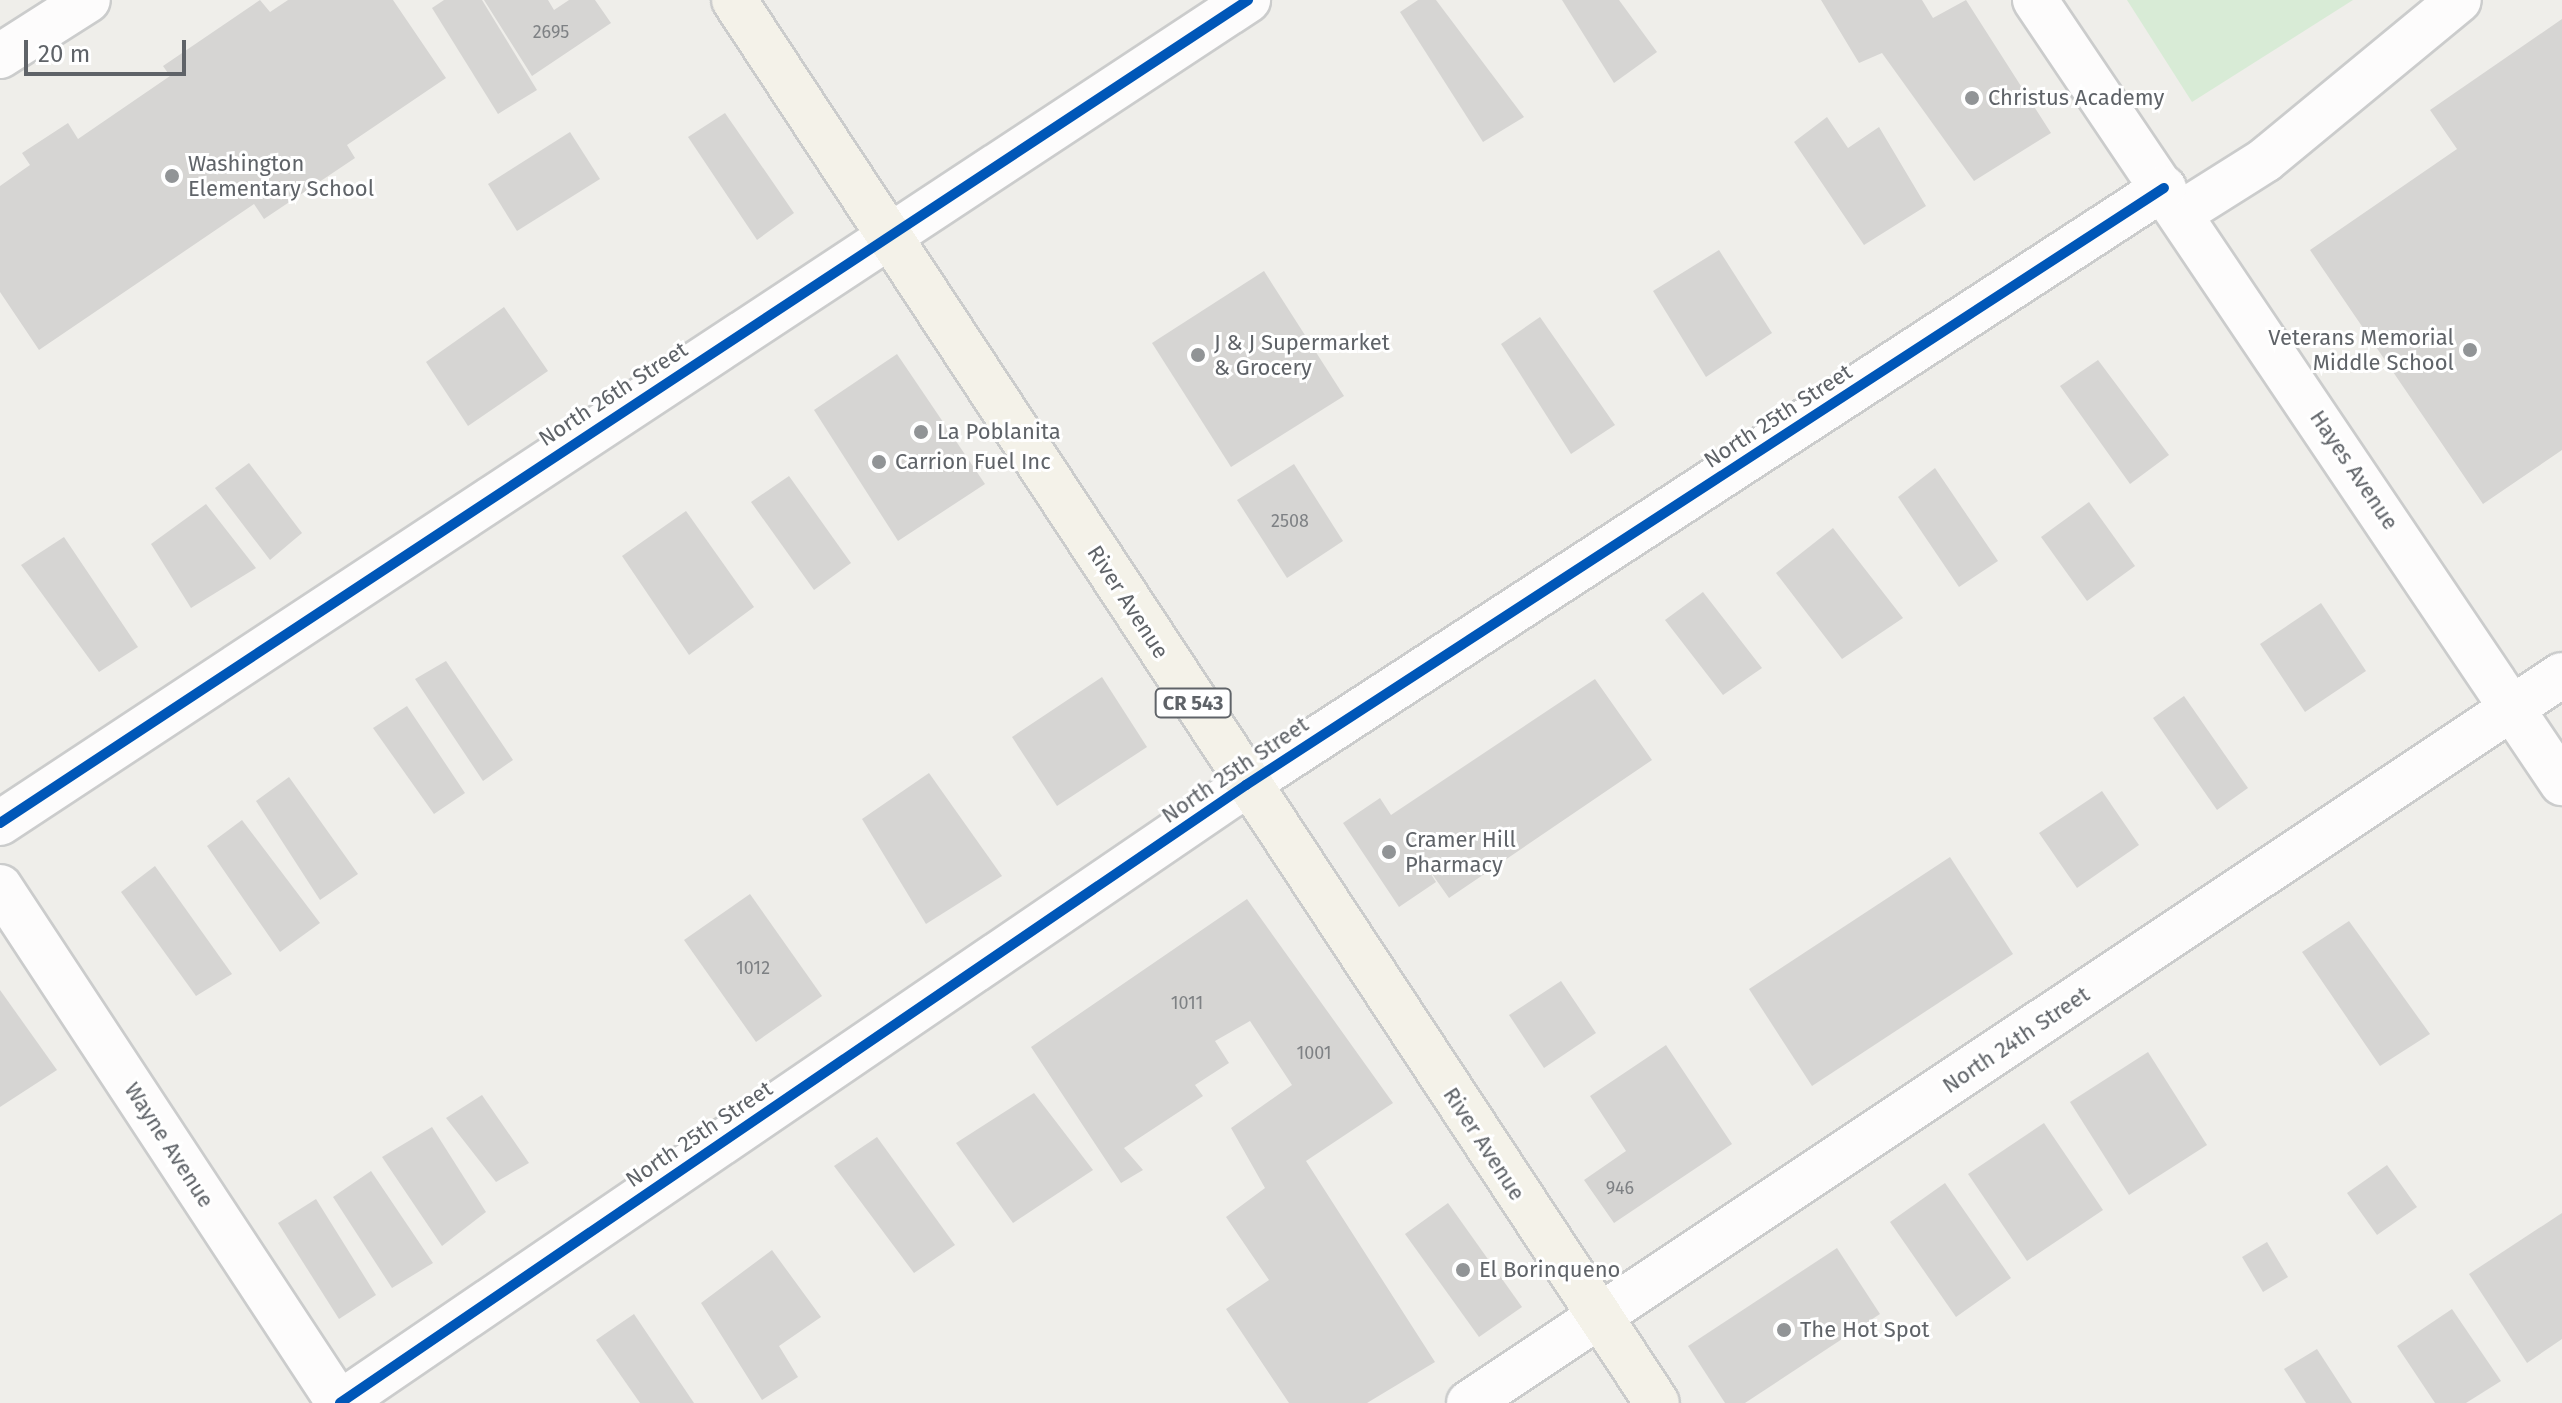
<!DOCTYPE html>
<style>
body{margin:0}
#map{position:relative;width:2562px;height:1403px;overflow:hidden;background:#efeeea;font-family:"Fira Sans",sans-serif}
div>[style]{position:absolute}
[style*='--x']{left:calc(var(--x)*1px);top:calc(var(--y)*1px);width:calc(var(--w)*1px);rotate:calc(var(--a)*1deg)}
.green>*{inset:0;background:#d8ebd6}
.building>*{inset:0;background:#d6d5d3}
.roads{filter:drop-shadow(2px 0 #cbcccc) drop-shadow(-2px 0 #cbcccc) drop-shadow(0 2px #cbcccc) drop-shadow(0 -2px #cbcccc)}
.minor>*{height:44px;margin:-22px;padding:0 22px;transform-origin:22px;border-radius:22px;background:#fdfcfc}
.major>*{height:44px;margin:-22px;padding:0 22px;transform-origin:22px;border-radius:22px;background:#f4f2e9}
.cycleway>*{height:10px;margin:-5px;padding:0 5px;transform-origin:5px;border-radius:5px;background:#0057b8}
.dots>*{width:22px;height:22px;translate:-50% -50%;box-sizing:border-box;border:4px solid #fff;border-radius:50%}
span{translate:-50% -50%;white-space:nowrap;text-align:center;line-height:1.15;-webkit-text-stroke:6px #fff;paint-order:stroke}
.number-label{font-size:18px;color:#7e8184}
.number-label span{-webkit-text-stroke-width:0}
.shield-label span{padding:2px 6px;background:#fff;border:2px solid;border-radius:6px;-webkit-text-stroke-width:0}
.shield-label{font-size:20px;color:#5f6368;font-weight:700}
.poi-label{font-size:22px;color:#5f6368}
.left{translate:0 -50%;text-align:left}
.right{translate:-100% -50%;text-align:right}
.street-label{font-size:22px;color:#5f6368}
.scale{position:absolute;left:24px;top:40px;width:162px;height:36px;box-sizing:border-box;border:4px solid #5f6368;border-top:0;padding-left:10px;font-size:24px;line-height:28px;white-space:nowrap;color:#5f6368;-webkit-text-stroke:6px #fff;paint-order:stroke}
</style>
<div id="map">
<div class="green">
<i style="clip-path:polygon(2127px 0,2353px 0,2192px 102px)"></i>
</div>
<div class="building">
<i style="clip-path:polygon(260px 0,270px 12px,288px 0,393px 0,446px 78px,347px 145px,355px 158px,264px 219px,254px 204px,39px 350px,0 292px,0 186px,30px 165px,22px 153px,68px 123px,78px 139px,170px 76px,163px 66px)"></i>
<i style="clip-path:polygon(444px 0,482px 0,537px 90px,498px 114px,432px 8px)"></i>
<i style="clip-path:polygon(484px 0,548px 0,554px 10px,569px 0,595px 0,611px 23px,532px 76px)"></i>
<i style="clip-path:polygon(1418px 0,1436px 0,1524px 117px,1483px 142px,1400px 12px)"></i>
<i style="clip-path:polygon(1562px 0,1619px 0,1657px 52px,1614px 83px)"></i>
<i style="clip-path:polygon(1821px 0,1922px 0,1933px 18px,1966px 0,2051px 133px,1974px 181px,1882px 53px,1859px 63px)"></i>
<i style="clip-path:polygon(2562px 19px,2562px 450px,2483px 504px,2310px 250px,2457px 149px,2430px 110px)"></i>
<i style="clip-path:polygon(725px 113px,794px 213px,757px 240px,688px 137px)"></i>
<i style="clip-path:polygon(1827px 117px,1848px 148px,1879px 127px,1926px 206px,1864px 245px,1794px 142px)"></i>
<i style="clip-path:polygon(570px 132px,600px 179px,517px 231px,488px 184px)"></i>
<i style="clip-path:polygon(1719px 250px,1772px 333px,1706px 377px,1653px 291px)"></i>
<i style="clip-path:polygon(1264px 271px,1344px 396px,1231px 467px,1152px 343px)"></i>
<i style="clip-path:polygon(504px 307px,548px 371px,468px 426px,426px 362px)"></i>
<i style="clip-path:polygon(1540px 317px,1615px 425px,1571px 454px,1501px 344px)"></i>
<i style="clip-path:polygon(897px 354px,985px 484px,898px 541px,814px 410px)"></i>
<i style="clip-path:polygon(2098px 360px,2169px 455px,2130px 484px,2060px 386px)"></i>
<i style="clip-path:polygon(249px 463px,302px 533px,270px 560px,215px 488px)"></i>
<i style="clip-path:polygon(1294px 464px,1343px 541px,1287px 578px,1237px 500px)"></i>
<i style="clip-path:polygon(1935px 468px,1998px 561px,1959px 587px,1898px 497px)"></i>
<i style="clip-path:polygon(789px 476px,851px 563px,814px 590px,751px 502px)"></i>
<i style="clip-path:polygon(2089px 502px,2135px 566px,2087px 601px,2041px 537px)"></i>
<i style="clip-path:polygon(206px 504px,256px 568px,191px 608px,151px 544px)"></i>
<i style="clip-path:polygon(686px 511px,754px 607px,689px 655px,622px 556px)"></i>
<i style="clip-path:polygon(1833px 528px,1903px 618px,1842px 659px,1776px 573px)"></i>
<i style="clip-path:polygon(64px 537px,138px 647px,99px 672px,21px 565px)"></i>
<i style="clip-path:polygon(1703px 592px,1762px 668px,1723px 695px,1665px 620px)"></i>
<i style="clip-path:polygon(2321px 603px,2366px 671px,2305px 712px,2260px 644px)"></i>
<i style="clip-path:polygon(446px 661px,513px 760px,483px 781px,415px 679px)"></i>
<i style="clip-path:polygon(1102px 677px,1147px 747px,1057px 806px,1012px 737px)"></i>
<i style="clip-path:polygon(1595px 679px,1652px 760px,1449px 898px,1420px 857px,1436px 882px,1399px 907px,1343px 823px,1380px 798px,1391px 815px)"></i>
<i style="clip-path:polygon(2184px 696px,2248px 788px,2217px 810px,2153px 718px)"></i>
<i style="clip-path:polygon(407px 706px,465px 793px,434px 814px,373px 728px)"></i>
<i style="clip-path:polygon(929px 773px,1002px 876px,926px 924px,862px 819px)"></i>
<i style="clip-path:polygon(289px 777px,358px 874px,320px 900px,256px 801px)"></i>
<i style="clip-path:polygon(2102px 791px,2139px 845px,2077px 888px,2039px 833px)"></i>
<i style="clip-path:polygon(242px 820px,320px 923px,280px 952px,207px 846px)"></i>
<i style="clip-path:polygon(1950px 857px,2013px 954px,1812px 1086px,1749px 989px)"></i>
<i style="clip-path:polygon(155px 866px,232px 974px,196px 996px,121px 892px)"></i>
<i style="clip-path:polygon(750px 894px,822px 996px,756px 1042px,684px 940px)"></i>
<i style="clip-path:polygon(1247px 899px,1393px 1103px,1306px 1161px,1435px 1362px,1367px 1403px,1289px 1403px,1226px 1309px,1269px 1280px,1226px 1217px,1265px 1188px,1231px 1128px,1292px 1085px,1250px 1021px,1215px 1041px,1229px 1063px,1195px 1085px,1203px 1096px,1124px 1148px,1143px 1170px,1121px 1183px,1031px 1047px)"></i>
<i style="clip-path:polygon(2349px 921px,2430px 1034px,2380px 1066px,2302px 952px)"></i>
<i style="clip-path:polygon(1561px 981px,1596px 1033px,1544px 1068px,1509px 1015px)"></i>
<i style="clip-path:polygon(0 990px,57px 1070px,0 1107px)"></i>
<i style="clip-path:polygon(1666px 1045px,1732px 1144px,1614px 1223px,1584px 1180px,1626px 1151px,1590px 1096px)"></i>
<i style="clip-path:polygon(2148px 1052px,2207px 1145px,2129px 1195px,2070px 1102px)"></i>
<i style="clip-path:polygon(1034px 1093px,1093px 1170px,1013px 1223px,956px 1143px)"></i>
<i style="clip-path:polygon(482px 1095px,529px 1163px,496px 1182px,446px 1118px)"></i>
<i style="clip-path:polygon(2044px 1123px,2103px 1210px,2027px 1261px,1968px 1174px)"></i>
<i style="clip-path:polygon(432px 1127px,486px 1212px,442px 1246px,382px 1157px)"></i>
<i style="clip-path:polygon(877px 1137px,955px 1245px,914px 1273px,834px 1166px)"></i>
<i style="clip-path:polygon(2387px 1165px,2417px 1207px,2377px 1235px,2347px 1193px)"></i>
<i style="clip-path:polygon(371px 1171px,433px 1263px,392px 1288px,333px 1197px)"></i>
<i style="clip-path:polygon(1945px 1183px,2011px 1278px,1956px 1317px,1890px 1222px)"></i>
<i style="clip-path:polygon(316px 1199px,376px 1295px,339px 1319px,278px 1223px)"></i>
<i style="clip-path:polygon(1448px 1203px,1522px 1307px,1479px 1337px,1405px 1234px)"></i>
<i style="clip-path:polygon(2562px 1213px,2562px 1339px,2527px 1363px,2469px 1274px)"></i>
<i style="clip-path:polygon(2267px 1242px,2288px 1277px,2263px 1292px,2242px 1257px)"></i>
<i style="clip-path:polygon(1837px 1248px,1880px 1314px,1745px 1403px,1725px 1403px,1688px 1346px)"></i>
<i style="clip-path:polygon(772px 1250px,821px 1317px,779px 1346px,798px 1377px,762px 1400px,701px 1303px)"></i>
<i style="clip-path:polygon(2452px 1309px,2501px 1381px,2466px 1403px,2435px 1403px,2397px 1346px)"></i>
<i style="clip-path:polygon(634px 1314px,694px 1403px,640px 1403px,596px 1340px)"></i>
<i style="clip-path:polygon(2317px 1349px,2352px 1403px,2306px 1403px,2284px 1369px)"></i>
</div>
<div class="roads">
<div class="minor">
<i style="--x:2035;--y:0;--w:944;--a:56.06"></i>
<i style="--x:0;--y:56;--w:104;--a:-32.5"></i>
<i style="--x:2181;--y:213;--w:99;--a:-32.2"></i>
<i style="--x:2265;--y:160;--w:251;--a:-39.5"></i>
<i style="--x:0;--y:823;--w:1495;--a:-33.4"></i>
<i style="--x:0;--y:887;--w:617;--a:56.7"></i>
<i style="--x:340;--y:1403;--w:1097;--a:-34.3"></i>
<i style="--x:1246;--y:785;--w:1095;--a:-33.04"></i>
<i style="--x:1469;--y:1403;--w:1313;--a:-33.67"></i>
</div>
<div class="major">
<i style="--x:734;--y:0;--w:1679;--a:56.66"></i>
</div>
</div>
<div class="cycleway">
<i style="--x:0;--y:823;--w:1495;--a:-33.4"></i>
<i style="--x:340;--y:1403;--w:1097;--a:-34.3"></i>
<i style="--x:1246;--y:785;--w:1095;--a:-33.04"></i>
</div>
<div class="dots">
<i style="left:1972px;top:98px;background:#919496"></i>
<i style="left:172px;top:176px;background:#919496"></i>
<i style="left:2470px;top:350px;background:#919496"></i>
<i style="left:1198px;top:355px;background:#919496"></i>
<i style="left:921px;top:432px;background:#919496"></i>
<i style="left:879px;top:462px;background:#919496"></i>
<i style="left:1389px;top:852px;background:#919496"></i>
<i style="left:1463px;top:1270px;background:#919496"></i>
<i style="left:1784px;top:1330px;background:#919496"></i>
</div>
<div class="number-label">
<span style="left:551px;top:32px">2695</span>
<span style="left:1290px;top:521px">2508</span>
<span style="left:753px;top:968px">1012</span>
<span style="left:1187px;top:1003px">1011</span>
<span style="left:1314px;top:1053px">1001</span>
<span style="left:1620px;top:1188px">946</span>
</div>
<div class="shield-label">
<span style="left:1193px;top:703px">CR 543</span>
</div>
<div class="poi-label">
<span class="left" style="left:1988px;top:98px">Christus Academy</span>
<span class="left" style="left:188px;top:176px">Washington<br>Elementary School</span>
<span class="right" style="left:2454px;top:350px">Veterans Memorial<br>Middle School</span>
<span class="left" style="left:1214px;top:355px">J &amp; J Supermarket<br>&amp; Grocery</span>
<span class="left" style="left:937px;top:432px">La Poblanita</span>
<span class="left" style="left:895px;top:462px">Carrion Fuel Inc</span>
<span class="left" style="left:1405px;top:852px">Cramer Hill<br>Pharmacy</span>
<span class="left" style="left:1479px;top:1270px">El Borinqueno</span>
<span class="left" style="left:1800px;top:1330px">The Hot Spot</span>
</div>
<div class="street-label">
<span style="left:613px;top:394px;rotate:-33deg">North 26th Street</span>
<span style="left:1778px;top:416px;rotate:-33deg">North 25th Street</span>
<span style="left:2354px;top:470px;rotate:56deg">Hayes Avenue</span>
<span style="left:1128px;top:602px;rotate:57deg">River Avenue</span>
<span style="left:1235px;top:770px;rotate:-34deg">North 25th Street</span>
<span style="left:2016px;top:1040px;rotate:-34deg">North 24th Street</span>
<span style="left:699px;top:1134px;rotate:-34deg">North 25th Street</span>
<span style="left:1484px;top:1144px;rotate:57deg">River Avenue</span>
<span style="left:169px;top:1145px;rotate:57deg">Wayne Avenue</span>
</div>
<div class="scale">20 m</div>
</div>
